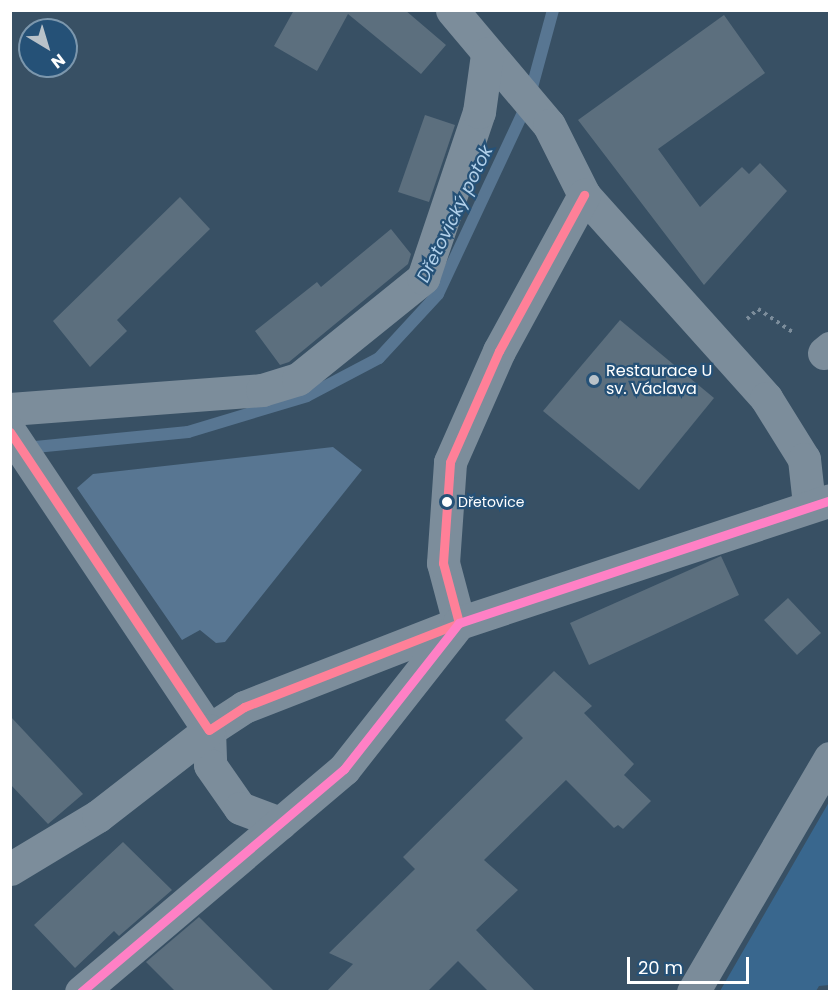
<!DOCTYPE html>
<meta charset="utf-8">
<style>
body{margin:0}
#map{position:relative;width:840px;height:1002px;overflow:hidden;background:#385064;font-family:Poppins,sans-serif}
div>[style]{position:absolute}
[style*='--x']{left:calc(var(--x)*1px);top:calc(var(--y)*1px);width:calc(var(--w)*1px);rotate:calc(var(--a)*1deg)}
.green>*{inset:0;background:#39678e}
.water>*{inset:0;background:#587692}
.stream>*{height:12px;margin:-6px;padding:0 6px;transform-origin:6px;border-radius:6px;background:#587692}
.building>*{inset:0;background:#5c6f7e}
.path>*{height:4px;margin-top:-2px;transform-origin:0;background:repeating-linear-gradient(90deg,#7c8d9b 0 3px,transparent 0 7.5px)}
.minor>*{height:33px;margin:-16.5px;padding:0 16.5px;transform-origin:16.5px;border-radius:16.5px;background:#7c8d9b}
.major>*{height:33px;margin:-16.5px;padding:0 16.5px;transform-origin:16.5px;border-radius:16.5px;background:#7b8c9a}
.bus-1>*{height:9px;margin:-4.5px;padding:0 4.5px;transform-origin:4.5px;border-radius:4.5px;background:#ff8098}
.bus-2>*{height:9px;margin:-4.5px;padding:0 4.5px;transform-origin:4.5px;border-radius:4.5px;background:#ff80c5}
.dots>*{width:16px;height:16px;translate:-50% -50%;box-sizing:border-box;border:3px solid #255177;border-radius:50%}
span{translate:-50% -50%;white-space:nowrap;text-align:center;line-height:1.15;-webkit-text-stroke:4.5px #255177;paint-order:stroke}
.bus-label{font-size:14px;color:#fff}
.left{translate:0 -50%;text-align:left}
.poi-label{font-size:16px;color:#fff}
.water-label{font-size:18px;color:#b2d1eb;font-style:italic}
.frame{position:absolute;inset:0;border:12px solid #fff;pointer-events:none}
.north{position:absolute;left:18px;top:18px;width:60px;height:60px;box-sizing:border-box;background:#255177;border:2px solid #7c97ad;border-radius:50%;rotate:142deg;font-size:16px;font-weight:700;line-height:24px;text-align:center;color:#fff}
.north::after{content:'';display:block;margin:auto;width:21px;height:27px;background:#b9c2c9;clip-path:polygon(50% 0,100% 100%,50% 72%,0 100%)}
.scale{position:absolute;left:627px;top:957px;width:122px;height:27px;box-sizing:border-box;border:3px solid #fff;border-top:0;padding-left:8px;font-size:18px;line-height:21px;white-space:nowrap;color:#fff;-webkit-text-stroke:4px #255177;paint-order:stroke}
</style>
<div id="map">
<div class="green">
<i style="clip-path:polygon(829px 802px,829px 985px,819px 986px,816px 991px,720px 991px)"></i>
</div>
<div class="water">
<i style="clip-path:polygon(333px 447px,362px 470px,225px 642px,216px 643px,200px 630px,182px 640px,77px 488px,93px 474px)"></i>
</div>
<div class="stream">
<i style="--x:25;--y:448;--w:164;--a:-5.6"></i>
<i style="--x:188;--y:432;--w:124;--a:-16.8"></i>
<i style="--x:307;--y:396;--w:81;--a:-27.8"></i>
<i style="--x:379;--y:358;--w:87;--a:-47.3"></i>
<i style="--x:438;--y:294;--w:212;--a:-64.9"></i>
<i style="--x:528;--y:102;--w:95;--a:-74.8"></i>
</div>
<div class="building">
<i style="clip-path:polygon(294px 10px,405px 10px,446px 45px,421px 74px,348px 14px,317px 71px,274px 46px)"></i>
<i style="clip-path:polygon(724px 15px,765px 73px,658px 149px,700px 207px,742px 167px,749px 174px,760px 163px,787px 191px,704px 285px,578px 120px)"></i>
<i style="clip-path:polygon(425px 115px,455px 125px,429px 202px,398px 192px)"></i>
<i style="clip-path:polygon(180px 197px,210px 229px,117px 320px,127px 331px,90px 367px,53px 321px)"></i>
<i style="clip-path:polygon(391px 229px,411px 254px,408px 264px,289px 362px,280px 365px,255px 331px,317px 282px,321px 287px)"></i>
<i style="clip-path:polygon(620px 320px,714px 398px,639px 490px,543px 411px)"></i>
<i style="clip-path:polygon(721px 556px,739px 595px,589px 665px,570px 623px)"></i>
<i style="clip-path:polygon(788px 598px,821px 633px,797px 655px,764px 620px)"></i>
<i style="clip-path:polygon(554px 671px,592px 706px,584px 713px,634px 764px,624px 775px,651px 801px,623px 829px,618px 825px,614px 828px,566px 780px,484px 860px,518px 890px,476px 930px,536px 992px,489px 992px,458px 961px,427px 992px,326px 992px,353px 964px,329px 953px,415px 869px,403px 857px,523px 738px,505px 720px)"></i>
<i style="clip-path:polygon(10px 716px,83px 794px,48px 824px,10px 784px)"></i>
<i style="clip-path:polygon(123px 842px,172px 890px,119px 936px,114px 931px,75px 968px,34px 925px)"></i>
<i style="clip-path:polygon(199px 917px,275px 992px,176px 992px,146px 962px)"></i>
</div>
<div class="path">
<i style="--x:747;--y:319;--w:15;--a:-42"></i>
<i style="--x:758;--y:309;--w:43;--a:33.7"></i>
</div>
<div class="minor">
<i style="--x:452;--y:10;--w:150;--a:49.9"></i>
<i style="--x:549;--y:125;--w:78;--a:63.4"></i>
<i style="--x:584;--y:195;--w:273;--a:48.1"></i>
<i style="--x:766;--y:398;--w:72;--a:58.1"></i>
<i style="--x:804;--y:459;--w:45;--a:83.7"></i>
<i style="--x:824;--y:353;--w:8;--a:-40"></i>
<i style="--x:10;--y:409;--w:253;--a:-4.3"></i>
<i style="--x:262;--y:390;--w:38;--a:-17"></i>
<i style="--x:298;--y:379;--w:161;--a:-38.9"></i>
<i style="--x:423;--y:278;--w:175;--a:-71.4"></i>
<i style="--x:479;--y:112;--w:59;--a:-82.1"></i>
<i style="--x:10;--y:432;--w:358;--a:56.3"></i>
<i style="--x:209;--y:730;--w:42;--a:-33.3"></i>
<i style="--x:244;--y:707;--w:231;--a:-21.3"></i>
<i style="--x:459;--y:623;--w:62;--a:-104.9"></i>
<i style="--x:443;--y:563;--w:101;--a:-86"></i>
<i style="--x:450;--y:462;--w:121;--a:-66.2"></i>
<i style="--x:499;--y:351;--w:178;--a:-61.4"></i>
<i style="--x:209;--y:730;--w:35;--a:88"></i>
<i style="--x:210;--y:765;--w:52;--a:55.1"></i>
<i style="--x:240;--y:808;--w:43;--a:20.6"></i>
<i style="--x:10;--y:869;--w:103;--a:-31.1"></i>
<i style="--x:98;--y:816;--w:140;--a:-37.8"></i>
<i style="--x:81;--y:992;--w:345;--a:-40.3"></i>
<i style="--x:344;--y:769;--w:186;--a:-51.8"></i>
<i style="--x:459;--y:623;--w:391;--a:-18.3"></i>
</div>
<div class="major">
<i style="--x:693;--y:992;--w:271;--a:-59.7"></i>
</div>
<div class="bus-1">
<i style="--x:10;--y:432;--w:358;--a:56.3"></i>
<i style="--x:209;--y:730;--w:42;--a:-33.3"></i>
<i style="--x:244;--y:707;--w:231;--a:-21.3"></i>
<i style="--x:459;--y:623;--w:62;--a:-104.9"></i>
<i style="--x:443;--y:563;--w:101;--a:-86"></i>
<i style="--x:450;--y:462;--w:121;--a:-66.2"></i>
<i style="--x:499;--y:351;--w:178;--a:-61.4"></i>
</div>
<div class="bus-2">
<i style="--x:81;--y:992;--w:345;--a:-40.3"></i>
<i style="--x:344;--y:769;--w:186;--a:-51.8"></i>
<i style="--x:459;--y:623;--w:391;--a:-18.3"></i>
</div>
<div class="dots">
<i style="left:594px;top:380px;background:#b9c2c9"></i>
<i style="left:447px;top:502px;background:#fff"></i>
</div>
<div class="bus-label">
<span class="left" style="left:458px;top:502px">Dřetovice</span>
</div>
<div class="poi-label">
<span class="left" style="left:606px;top:380px">Restaurace U<br>sv. Václava</span>
</div>
<div class="water-label">
<span style="left:455px;top:214px;rotate:-64deg">Dřetovický potok</span>
</div>
<div class="frame"></div>
<div class="north">N</div>
<div class="scale">20 m</div>
</div>
